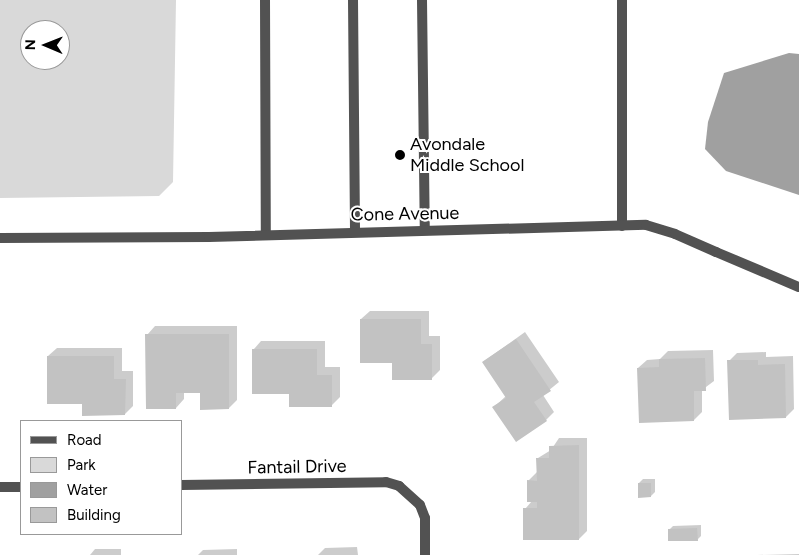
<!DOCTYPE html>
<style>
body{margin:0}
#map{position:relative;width:799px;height:555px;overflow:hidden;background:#fff;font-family:Figtree,sans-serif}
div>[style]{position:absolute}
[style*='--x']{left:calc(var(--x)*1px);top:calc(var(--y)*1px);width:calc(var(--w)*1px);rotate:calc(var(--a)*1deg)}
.green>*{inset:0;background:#d9d9d9}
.water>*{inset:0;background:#a0a0a0}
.shadow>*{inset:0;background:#0003}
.building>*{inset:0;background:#c2c2c2}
.service>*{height:10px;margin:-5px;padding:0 5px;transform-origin:5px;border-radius:5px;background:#525252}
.minor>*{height:10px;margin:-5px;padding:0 5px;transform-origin:5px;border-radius:5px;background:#525252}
.dots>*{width:14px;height:14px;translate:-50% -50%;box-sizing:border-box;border:2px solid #fff;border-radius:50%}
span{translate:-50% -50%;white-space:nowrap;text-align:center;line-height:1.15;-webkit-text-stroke:4px #fff;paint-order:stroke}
.poi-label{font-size:18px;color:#000}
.left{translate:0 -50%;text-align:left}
.street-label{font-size:18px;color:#000}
.legend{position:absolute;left:20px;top:420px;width:162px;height:115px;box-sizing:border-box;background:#fff;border:1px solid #999;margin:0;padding:6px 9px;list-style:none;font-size:15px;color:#000}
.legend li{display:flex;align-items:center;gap:10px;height:25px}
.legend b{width:25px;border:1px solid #999}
.north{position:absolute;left:20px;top:20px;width:50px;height:50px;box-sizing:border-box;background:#fff;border:1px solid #999;border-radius:50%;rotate:271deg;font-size:14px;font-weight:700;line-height:20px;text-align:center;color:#000}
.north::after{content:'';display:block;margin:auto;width:18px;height:22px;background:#000;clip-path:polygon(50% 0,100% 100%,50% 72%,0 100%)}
</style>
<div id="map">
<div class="green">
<i style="clip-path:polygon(evenodd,0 0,176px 0,173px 182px,159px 196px,0 198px,0 0,30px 30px,60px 30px,60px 60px,30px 60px,30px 30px)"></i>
</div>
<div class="water">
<i style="clip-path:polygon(789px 53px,799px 54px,799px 195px,726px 171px,705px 149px,708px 122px,724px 73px)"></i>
</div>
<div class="shadow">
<i style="clip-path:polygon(370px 311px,429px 311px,429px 336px,440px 336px,440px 370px,431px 379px,393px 362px,361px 319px)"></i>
<i style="clip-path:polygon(155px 326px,237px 326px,237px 400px,229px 408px,201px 392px,184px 392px,184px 399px,176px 408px,147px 335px)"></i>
<i style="clip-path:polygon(525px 332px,559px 382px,543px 395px,554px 412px,546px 420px,494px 407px,506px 396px,483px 362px)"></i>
<i style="clip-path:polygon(261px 341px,325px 341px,325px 367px,340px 367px,340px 397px,331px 406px,290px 393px,253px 350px)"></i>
<i style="clip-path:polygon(57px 348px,122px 348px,122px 371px,133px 371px,133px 406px,125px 414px,83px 403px,48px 356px)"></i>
<i style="clip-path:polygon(713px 350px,714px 381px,702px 390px,702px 412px,694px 420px,638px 368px,647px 360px,660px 359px,668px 351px)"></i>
<i style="clip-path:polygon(766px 352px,766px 357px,793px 356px,794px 409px,786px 417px,729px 361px,737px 353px)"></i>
<i style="clip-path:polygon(559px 438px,587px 438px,587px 531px,579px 539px,525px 509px,532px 501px,528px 481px,537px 472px,538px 458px,551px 450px)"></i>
<i style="clip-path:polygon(643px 479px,655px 479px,655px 492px,651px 496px,639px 483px)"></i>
<i style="clip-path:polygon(701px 525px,701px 536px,697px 540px,669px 530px,673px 526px)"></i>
<i style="clip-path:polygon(357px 547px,358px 555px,318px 555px,325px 548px)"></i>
<i style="clip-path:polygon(95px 549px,121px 549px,121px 555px,90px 555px)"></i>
<i style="clip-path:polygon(237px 549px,237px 555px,198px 555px,203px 550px)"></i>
<i style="clip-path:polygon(799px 554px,799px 555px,757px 555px)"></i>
</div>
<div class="building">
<i style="clip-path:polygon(360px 319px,421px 319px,421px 344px,432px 344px,432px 380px,392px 380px,392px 363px,360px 363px)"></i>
<i style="clip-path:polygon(145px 334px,229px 334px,229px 409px,200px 410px,200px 393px,176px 393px,176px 409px,146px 409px)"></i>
<i style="clip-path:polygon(516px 339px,551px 391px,534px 402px,547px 421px,516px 442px,492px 407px,506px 398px,482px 362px)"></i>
<i style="clip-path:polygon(252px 349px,317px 349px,317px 375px,332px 375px,332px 407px,289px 407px,289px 394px,252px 394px)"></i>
<i style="clip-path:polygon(47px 356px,114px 356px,114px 379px,126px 379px,125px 415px,82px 416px,82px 404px,47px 404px)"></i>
<i style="clip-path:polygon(705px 358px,706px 391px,694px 391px,694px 421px,639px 423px,637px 368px,659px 367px,659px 359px)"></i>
<i style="clip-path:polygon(727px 360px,758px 360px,758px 365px,785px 364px,786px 418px,729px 420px)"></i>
<i style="clip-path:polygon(579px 445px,579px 540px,523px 540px,523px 508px,537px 508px,537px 502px,527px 502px,527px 480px,537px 481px,536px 458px,549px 458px,549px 446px)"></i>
<i style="clip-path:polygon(638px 483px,651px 483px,651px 497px,638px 498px)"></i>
<i style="clip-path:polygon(697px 528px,698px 541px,668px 541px,668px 529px)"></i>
</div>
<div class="service">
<i style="--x:265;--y:0;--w:235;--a:89.8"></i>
<i style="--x:353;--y:0;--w:232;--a:89.5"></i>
<i style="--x:422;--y:0;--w:230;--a:89.3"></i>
<i style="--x:622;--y:0;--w:226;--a:90"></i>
<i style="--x:0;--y:238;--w:209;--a:-0.3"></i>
<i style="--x:209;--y:237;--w:437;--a:-1.6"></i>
<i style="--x:646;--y:225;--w:30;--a:17"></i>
<i style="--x:675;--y:234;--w:45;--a:23.7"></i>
</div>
<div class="minor">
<i style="--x:716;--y:252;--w:90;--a:22.9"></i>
<i style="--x:181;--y:485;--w:205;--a:-0.8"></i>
<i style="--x:386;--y:482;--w:14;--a:17"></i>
<i style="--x:399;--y:486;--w:28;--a:42"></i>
<i style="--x:420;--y:505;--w:14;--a:69"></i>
<i style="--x:425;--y:518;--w:37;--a:90"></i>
<i style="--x:0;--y:487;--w:21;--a:0"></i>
</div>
<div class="dots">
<i style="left:400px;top:155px;background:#000"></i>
</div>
<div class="poi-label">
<span class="left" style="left:410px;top:155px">Avondale<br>Middle School</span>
</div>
<div class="street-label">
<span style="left:405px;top:214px;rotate:-1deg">Cone Avenue</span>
<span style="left:297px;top:467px;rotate:-1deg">Fantail Drive</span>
</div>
<ul class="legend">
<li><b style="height:6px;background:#525252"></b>Road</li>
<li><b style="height:14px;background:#d9d9d9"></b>Park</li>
<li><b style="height:14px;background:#a0a0a0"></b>Water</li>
<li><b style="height:14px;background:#c2c2c2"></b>Building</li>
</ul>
<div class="north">N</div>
</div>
